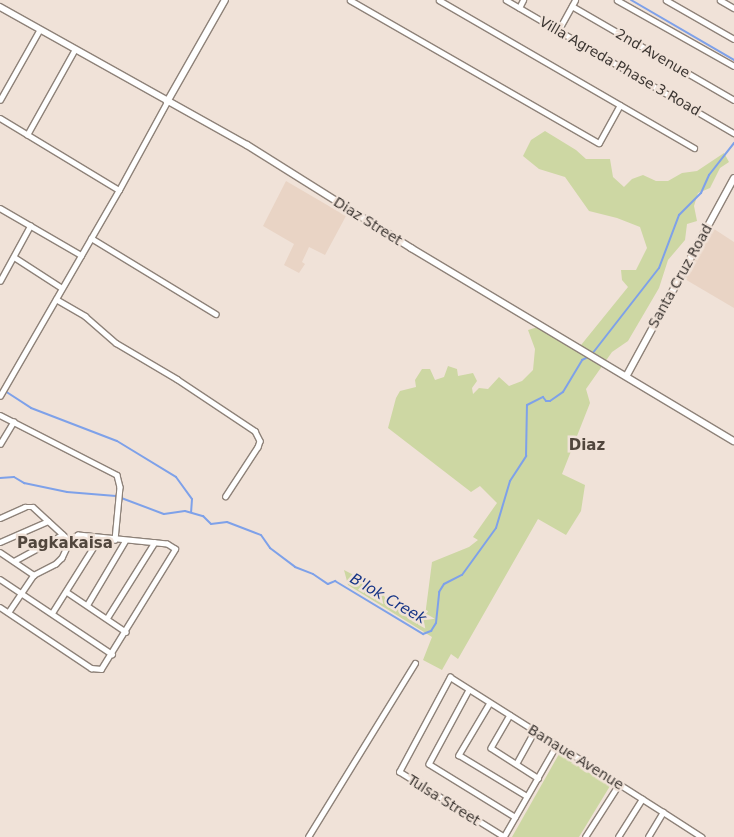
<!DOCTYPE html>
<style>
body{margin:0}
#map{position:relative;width:734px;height:837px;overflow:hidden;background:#f0e2d8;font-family:"DejaVu Sans",sans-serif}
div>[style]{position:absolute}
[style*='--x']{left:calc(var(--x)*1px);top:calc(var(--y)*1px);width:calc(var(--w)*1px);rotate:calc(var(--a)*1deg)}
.built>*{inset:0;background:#e9d4c5}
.green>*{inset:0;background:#cdd7a3}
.stream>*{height:2px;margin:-1px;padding:0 1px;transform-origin:1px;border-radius:1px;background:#7ea1e9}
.roads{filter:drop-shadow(1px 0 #8e8279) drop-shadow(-1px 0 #8e8279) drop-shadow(0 1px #8e8279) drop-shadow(0 -1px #8e8279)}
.street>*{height:4.5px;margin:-2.25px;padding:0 2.25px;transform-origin:2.25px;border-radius:2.25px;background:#fff}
.secondary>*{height:6px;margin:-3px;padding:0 3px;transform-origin:3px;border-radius:3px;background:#fff}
span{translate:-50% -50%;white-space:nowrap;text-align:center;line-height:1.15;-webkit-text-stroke:5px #f0e2d8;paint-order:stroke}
.street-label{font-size:14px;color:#3c3632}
.neighbourhood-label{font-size:15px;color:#51463d;font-weight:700}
.water-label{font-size:15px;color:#153486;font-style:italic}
</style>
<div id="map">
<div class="built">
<i style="clip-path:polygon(286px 181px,346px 216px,325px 255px,309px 247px,302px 262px,305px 264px,299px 273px,284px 265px,294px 244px,263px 226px)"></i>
<i style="clip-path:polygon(711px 227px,734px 242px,734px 308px,683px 278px)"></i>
</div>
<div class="green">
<i style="clip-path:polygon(545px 131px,576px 150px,586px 159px,610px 159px,613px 177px,624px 187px,632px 179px,643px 175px,656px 181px,668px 181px,682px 173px,697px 171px,724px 153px,729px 162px,720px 168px,710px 188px,698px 193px,694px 206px,697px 221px,687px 224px,685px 240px,668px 260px,659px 288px,628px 341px,612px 352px,586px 389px,590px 403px,562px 474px,585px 485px,581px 511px,566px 535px,538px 519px,458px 659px,451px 654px,442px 670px,423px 660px,432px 637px,348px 585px,344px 570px,381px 589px,386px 600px,418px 618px,425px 616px,432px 562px,469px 547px,478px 540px,473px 537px,497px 503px,480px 486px,471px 492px,388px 428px,396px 398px,400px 391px,416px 387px,415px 380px,422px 369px,430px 369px,435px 380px,444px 377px,448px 366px,457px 369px,458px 376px,473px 373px,477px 381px,472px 388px,473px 394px,479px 388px,488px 389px,499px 377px,509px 386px,522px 381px,533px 370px,535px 349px,528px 330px,538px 327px,577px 350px,628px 287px,622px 280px,621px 270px,636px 270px,647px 248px,640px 227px,617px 218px,589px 211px,565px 177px,539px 169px,523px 156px,531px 140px)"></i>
<i style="clip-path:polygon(559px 754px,610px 786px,579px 837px,512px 837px)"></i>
</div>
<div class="stream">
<i style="--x:631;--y:0;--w:119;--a:30.2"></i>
<i style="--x:592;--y:354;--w:109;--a:-52.1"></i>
<i style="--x:659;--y:268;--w:57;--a:-69.3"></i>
<i style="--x:679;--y:215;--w:31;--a:-45"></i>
<i style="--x:701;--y:193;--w:20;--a:-66"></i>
<i style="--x:709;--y:175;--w:41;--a:-52"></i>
<i style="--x:5;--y:391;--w:31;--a:33"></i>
<i style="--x:31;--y:408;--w:92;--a:21"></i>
<i style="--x:117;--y:441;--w:69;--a:31.4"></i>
<i style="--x:176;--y:477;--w:27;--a:54"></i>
<i style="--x:192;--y:499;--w:13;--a:94"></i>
<i style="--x:0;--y:478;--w:14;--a:-4"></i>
<i style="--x:14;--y:477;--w:12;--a:31"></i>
<i style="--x:24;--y:483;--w:44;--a:11.8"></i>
<i style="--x:67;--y:492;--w:49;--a:4.7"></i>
<i style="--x:116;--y:496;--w:51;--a:20.6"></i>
<i style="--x:164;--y:514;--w:21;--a:-8"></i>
<i style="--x:185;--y:511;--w:19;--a:16"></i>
<i style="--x:203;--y:516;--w:11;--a:45"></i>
<i style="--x:211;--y:524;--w:16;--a:-7"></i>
<i style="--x:227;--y:522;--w:36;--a:21"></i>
<i style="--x:261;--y:535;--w:16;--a:55"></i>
<i style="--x:270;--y:548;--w:31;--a:37"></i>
<i style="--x:295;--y:567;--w:19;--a:21"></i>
<i style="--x:313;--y:574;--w:18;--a:34"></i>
<i style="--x:328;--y:584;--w:8;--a:-23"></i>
<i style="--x:335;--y:581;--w:103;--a:31.1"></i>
<i style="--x:423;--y:634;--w:9;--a:-21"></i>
<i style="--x:431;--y:631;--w:9;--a:-58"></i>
<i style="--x:436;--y:623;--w:31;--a:-84"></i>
<i style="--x:439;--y:592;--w:9;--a:-58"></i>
<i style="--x:444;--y:584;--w:20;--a:-27"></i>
<i style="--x:462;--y:575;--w:58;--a:-54.1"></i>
<i style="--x:496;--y:528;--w:49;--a:-73.4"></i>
<i style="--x:510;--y:481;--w:30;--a:-57"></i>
<i style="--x:526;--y:456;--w:51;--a:-88.9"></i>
<i style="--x:527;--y:405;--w:18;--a:-27"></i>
<i style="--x:543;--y:397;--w:5;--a:53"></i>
<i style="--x:546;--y:401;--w:4;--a:0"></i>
<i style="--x:550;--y:401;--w:16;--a:-35"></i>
<i style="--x:563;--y:392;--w:37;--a:-59"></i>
<i style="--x:582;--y:360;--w:7;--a:-27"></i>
</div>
<div class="roads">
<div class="street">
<i style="--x:350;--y:0;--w:287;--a:29.9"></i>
<i style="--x:599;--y:143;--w:43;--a:-61.1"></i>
<i style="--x:439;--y:0;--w:295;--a:30.1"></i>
<i style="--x:506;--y:0;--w:264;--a:30.3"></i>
<i style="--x:617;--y:0;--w:134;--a:29.4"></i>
<i style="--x:666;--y:0;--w:78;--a:29.8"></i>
<i style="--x:720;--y:0;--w:16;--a:30"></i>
<i style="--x:572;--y:6;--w:187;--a:30.1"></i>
<i style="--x:519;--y:8;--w:9;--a:-63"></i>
<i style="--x:558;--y:31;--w:35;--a:-61"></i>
<i style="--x:0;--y:100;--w:81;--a:-60.6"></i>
<i style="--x:0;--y:118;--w:139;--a:31.2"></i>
<i style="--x:27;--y:135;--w:98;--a:-60.8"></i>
<i style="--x:0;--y:208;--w:94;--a:30.1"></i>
<i style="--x:91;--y:238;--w:146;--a:31.3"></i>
<i style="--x:14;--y:257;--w:57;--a:32.9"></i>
<i style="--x:0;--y:281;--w:63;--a:-61.4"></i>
<i style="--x:56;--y:299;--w:34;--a:30"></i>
<i style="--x:85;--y:316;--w:41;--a:41.1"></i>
<i style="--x:116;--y:343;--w:71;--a:30.5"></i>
<i style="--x:177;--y:379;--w:94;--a:33.7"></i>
<i style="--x:255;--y:431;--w:11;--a:63"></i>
<i style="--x:260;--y:441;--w:6;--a:108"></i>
<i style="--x:258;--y:447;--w:59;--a:123.1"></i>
<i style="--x:0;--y:396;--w:238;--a:-60"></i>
<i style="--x:119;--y:190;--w:100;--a:-61.4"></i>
<i style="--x:0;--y:415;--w:131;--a:27.1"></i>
<i style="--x:117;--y:475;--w:12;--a:76"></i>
<i style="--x:120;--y:487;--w:53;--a:95.4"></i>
<i style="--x:0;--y:444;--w:26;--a:-59"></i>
<i style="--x:0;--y:518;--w:27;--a:-24"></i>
<i style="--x:25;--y:507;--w:8;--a:0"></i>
<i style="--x:33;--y:507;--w:50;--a:42.6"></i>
<i style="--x:0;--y:542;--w:52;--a:-23.6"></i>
<i style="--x:0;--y:552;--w:41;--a:34.1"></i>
<i style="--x:14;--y:561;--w:55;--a:-28.4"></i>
<i style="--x:0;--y:579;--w:135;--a:33.8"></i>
<i style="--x:67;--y:592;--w:71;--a:34.1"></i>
<i style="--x:87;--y:605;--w:74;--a:-59.3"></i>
<i style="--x:0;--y:607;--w:110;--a:33.8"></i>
<i style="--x:91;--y:668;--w:10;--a:6"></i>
<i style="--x:101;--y:669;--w:141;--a:-58.3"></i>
<i style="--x:175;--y:549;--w:9;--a:-148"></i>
<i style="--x:167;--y:544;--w:89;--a:-174.2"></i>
<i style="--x:78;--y:535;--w:10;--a:143"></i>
<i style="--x:70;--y:541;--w:19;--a:115"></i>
<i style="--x:62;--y:558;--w:8;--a:135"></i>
<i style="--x:56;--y:564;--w:25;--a:153"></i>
<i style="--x:34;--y:575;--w:45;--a:124"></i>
<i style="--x:52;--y:613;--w:89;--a:-57.9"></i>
<i style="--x:107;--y:618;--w:89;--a:-57.9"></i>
<i style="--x:469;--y:690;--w:84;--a:118.4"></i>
<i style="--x:429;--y:764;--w:101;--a:31.6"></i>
<i style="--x:490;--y:703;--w:61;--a:120.8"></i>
<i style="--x:459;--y:755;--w:79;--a:31.1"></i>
<i style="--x:510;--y:715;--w:38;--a:120"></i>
<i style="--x:491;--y:748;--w:56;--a:32.6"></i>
<i style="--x:557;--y:745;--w:106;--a:119.9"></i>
<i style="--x:504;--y:837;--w:123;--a:-148.2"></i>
<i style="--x:399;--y:772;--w:108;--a:-61.8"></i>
<i style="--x:450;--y:677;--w:200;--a:32.3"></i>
<i style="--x:619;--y:784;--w:52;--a:32.5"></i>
<i style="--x:663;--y:812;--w:46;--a:32.7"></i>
<i style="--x:516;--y:764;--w:38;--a:-61"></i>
<i style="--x:308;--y:837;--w:204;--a:-58.4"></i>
<i style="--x:585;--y:837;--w:63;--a:-57.3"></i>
<i style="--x:618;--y:837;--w:45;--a:-57.7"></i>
<i style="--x:648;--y:837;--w:29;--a:-59"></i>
</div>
<div class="secondary">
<i style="--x:0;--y:7;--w:283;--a:29.2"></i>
<i style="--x:247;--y:145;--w:194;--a:32.1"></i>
<i style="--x:411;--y:248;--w:376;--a:30.9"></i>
<i style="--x:167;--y:102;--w:117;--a:-60.4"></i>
<i style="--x:627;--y:375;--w:224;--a:-61.5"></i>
</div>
</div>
<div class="street-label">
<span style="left:653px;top:53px;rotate:30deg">2nd Avenue</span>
<span style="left:620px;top:66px;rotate:30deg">Villa Agreda Phase 3 Road</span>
<span style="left:368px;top:221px;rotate:32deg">Diaz Street</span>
<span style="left:680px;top:276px;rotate:-61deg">Santa Cruz Road</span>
<span style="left:576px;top:757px;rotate:32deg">Banaue Avenue</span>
<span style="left:444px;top:800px;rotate:32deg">Tulsa Street</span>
</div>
<div class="neighbourhood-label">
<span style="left:587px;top:446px">Diaz</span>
<span style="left:65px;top:544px">Pagkakaisa</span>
</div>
<div class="water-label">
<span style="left:388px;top:599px;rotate:30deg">B'lok Creek</span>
</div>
</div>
